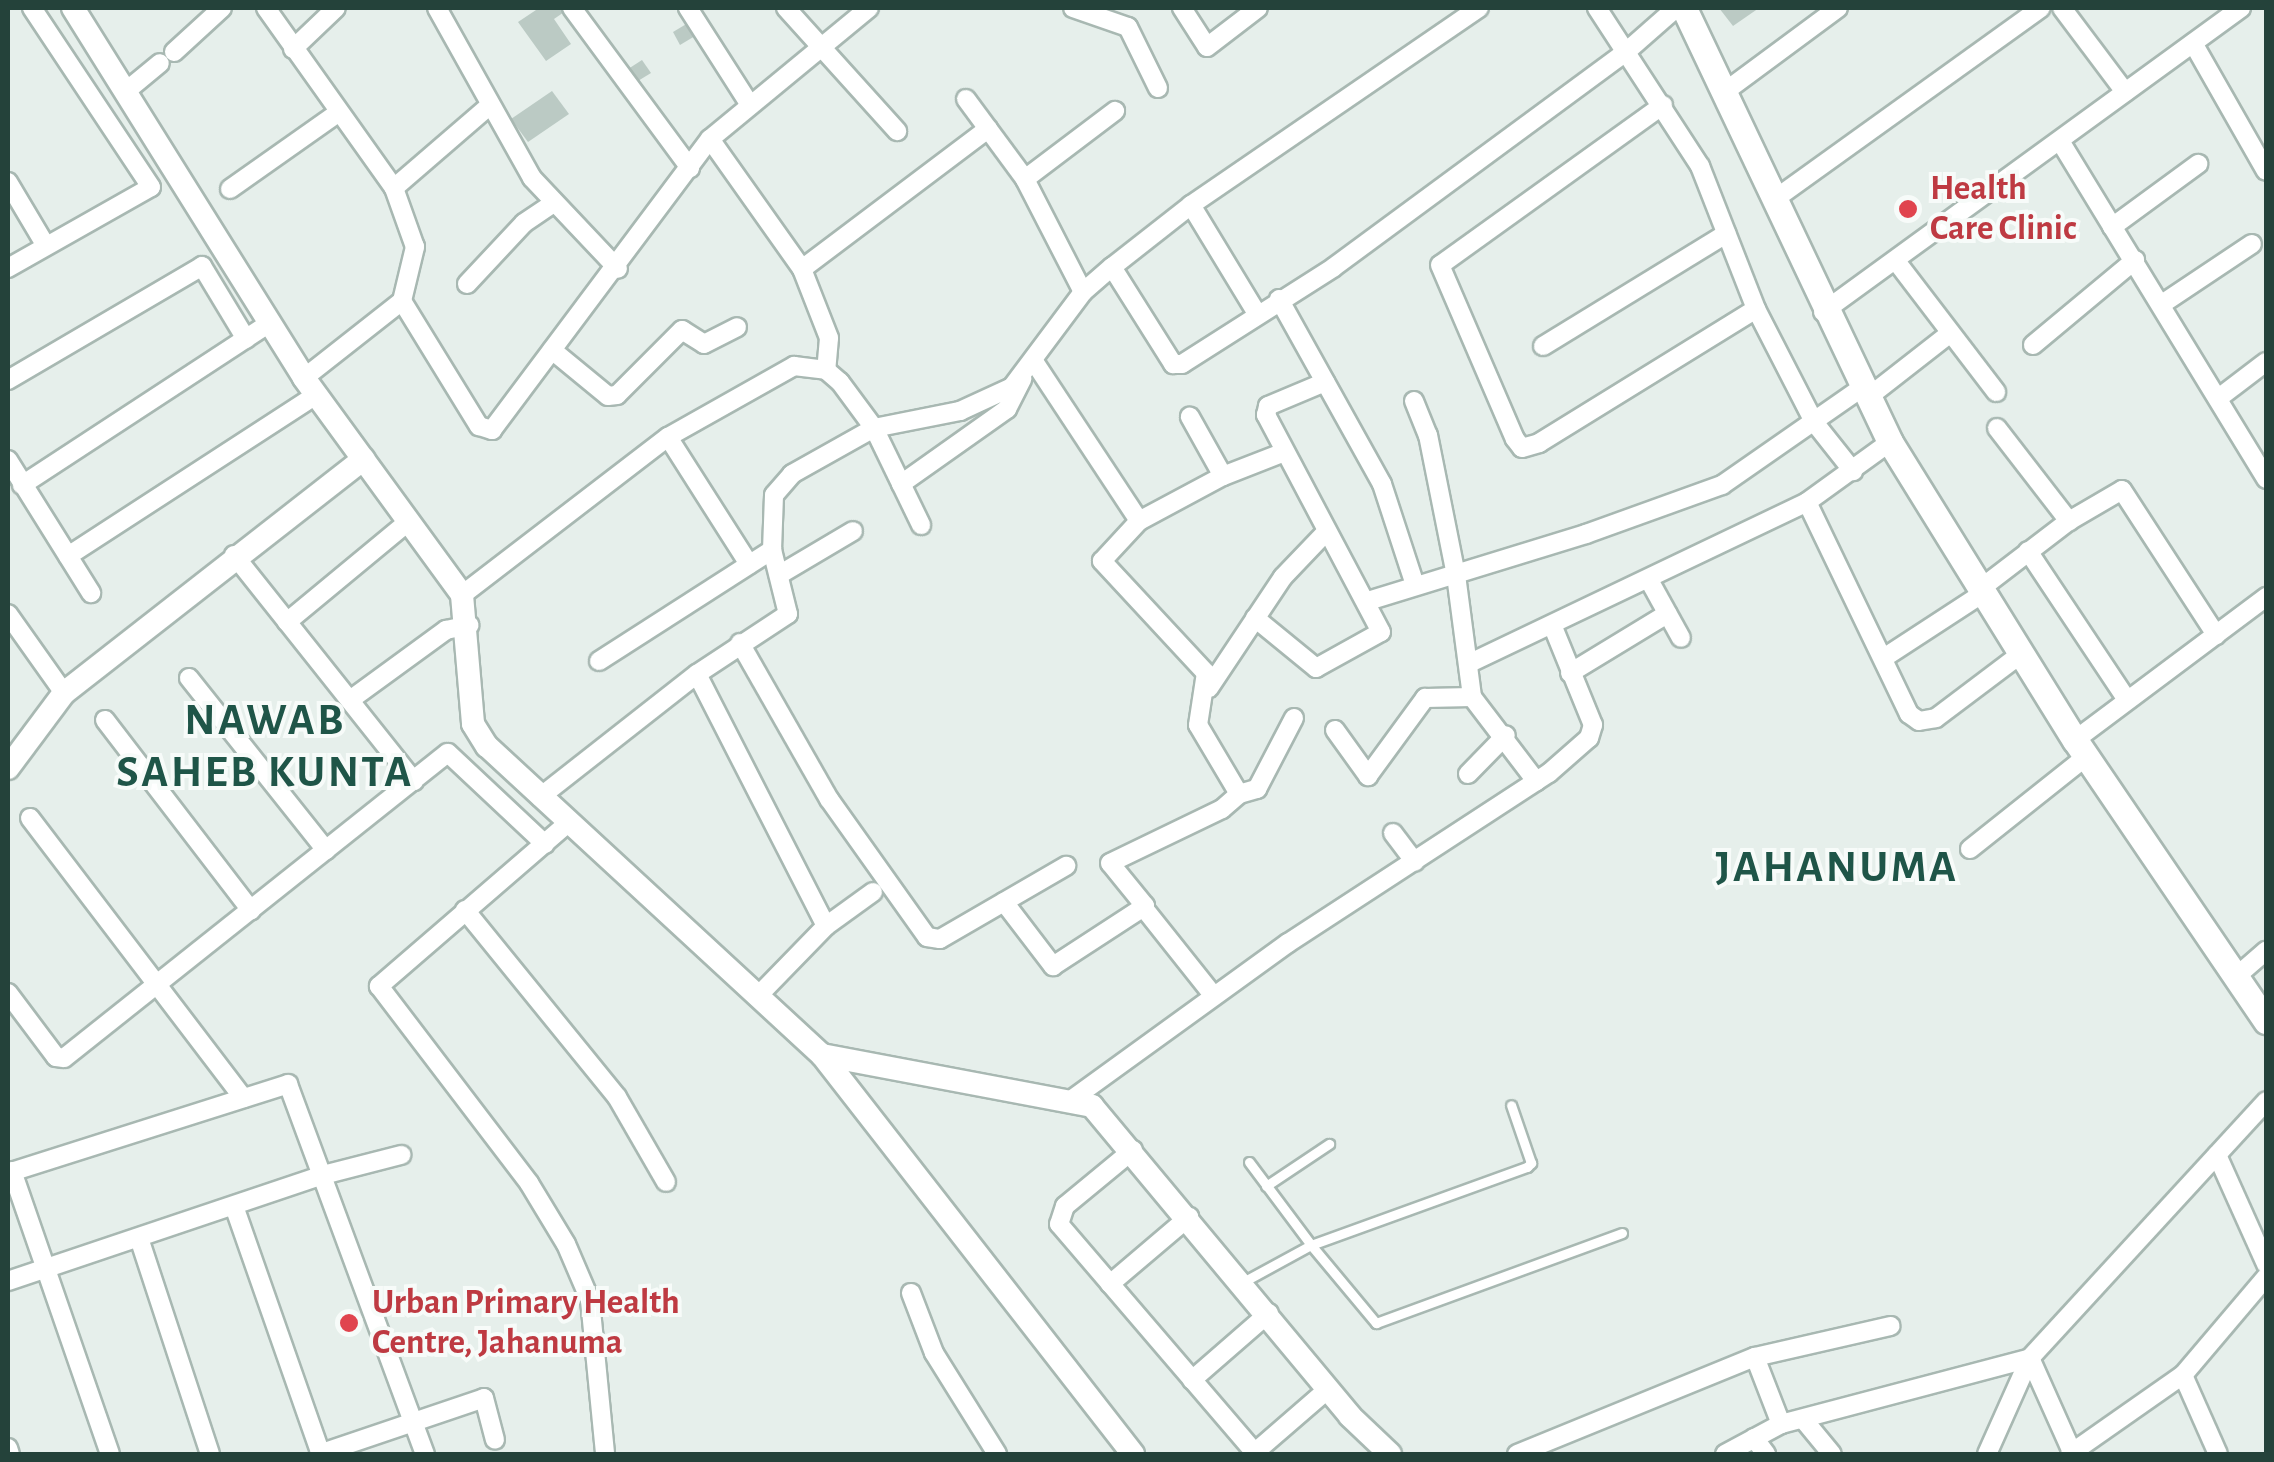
<!DOCTYPE html>
<style>
body{margin:0}
#map{position:relative;width:2274px;height:1462px;overflow:hidden;background:#e6efeb;font-family:"Alegreya Sans",sans-serif}
div>[style]{position:absolute}
[style*='--x']{left:calc(var(--x)*1px);top:calc(var(--y)*1px);width:calc(var(--w)*1px);rotate:calc(var(--a)*1deg)}
.building>*{inset:0;background:#bbcac4}
.roads{filter:drop-shadow(2px 0 #a8b8b2) drop-shadow(-2px 0 #a8b8b2) drop-shadow(0 2px #a8b8b2) drop-shadow(0 -2px #a8b8b2)}
.service>*{height:9px;margin:-4.5px;padding:0 4.5px;transform-origin:4.5px;border-radius:4.5px;background:#fff}
.minor>*{height:18px;margin:-9px;padding:0 9px;transform-origin:9px;border-radius:9px;background:#fff}
.tertiary>*{height:22px;margin:-11px;padding:0 11px;transform-origin:11px;border-radius:11px;background:#fff}
.secondary>*{height:25px;margin:-12.5px;padding:0 12.5px;transform-origin:12.5px;border-radius:12.5px;background:#fff}
.dots>*{width:28px;height:28px;translate:-50% -50%;box-sizing:border-box;border:5px solid #f7fbf9;border-radius:50%}
span{translate:-50% -50%;white-space:nowrap;text-align:center;line-height:1.15;-webkit-text-stroke:8px #f7fbf9;paint-order:stroke}
.health-label{font-size:35px;color:#be3a42;font-weight:700}
.left{translate:0 -50%;text-align:left}
.district-label{font-size:45px;color:#1f5548;font-weight:700;letter-spacing:2.5px}
.frame{position:absolute;inset:0;border:10px solid #24423a;pointer-events:none}
</style>
<div id="map">
<div class="building">
<i style="clip-path:polygon(539px 8px,570px 8px,554px 19px,571px 44px,546px 61px,518px 22px)"></i>
<i style="clip-path:polygon(1719px 8px,1759px 8px,1733px 26px)"></i>
<i style="clip-path:polygon(693px 20px,700px 33px,680px 45px,673px 32px)"></i>
<i style="clip-path:polygon(642px 60px,651px 73px,633px 84px,625px 71px)"></i>
<i style="clip-path:polygon(552px 91px,569px 114px,528px 142px,511px 119px)"></i>
</div>
<div class="roads">
<div class="service">
<i style="--x:1249;--y:1162;--w:104;--a:53.2"></i>
<i style="--x:1311;--y:1245;--w:230;--a:-19.9"></i>
<i style="--x:1527;--y:1167;--w:6;--a:-45"></i>
<i style="--x:1531;--y:1163;--w:61;--a:-109"></i>
<i style="--x:1266;--y:1186;--w:76;--a:-33.7"></i>
<i style="--x:1243;--y:1282;--w:77;--a:-28.6"></i>
<i style="--x:1311;--y:1245;--w:102;--a:50.2"></i>
<i style="--x:1376;--y:1323;--w:262;--a:-20.1"></i>
</div>
<div class="minor">
<i style="--x:266;--y:8;--w:221;--a:54.6"></i>
<i style="--x:437;--y:8;--w:195;--a:60.8"></i>
<i style="--x:532;--y:178;--w:125;--a:46.6"></i>
<i style="--x:572;--y:8;--w:199;--a:53.6"></i>
<i style="--x:688;--y:8;--w:112;--a:57.4"></i>
<i style="--x:786;--y:8;--w:166;--a:47.9"></i>
<i style="--x:1073;--y:8;--w:58;--a:19.1"></i>
<i style="--x:1128;--y:27;--w:68;--a:63.8"></i>
<i style="--x:1182;--y:8;--w:46;--a:57.3"></i>
<i style="--x:1207;--y:47;--w:64;--a:-37.4"></i>
<i style="--x:1597;--y:8;--w:189;--a:56.9"></i>
<i style="--x:1700;--y:166;--w:154;--a:68.6"></i>
<i style="--x:1756;--y:309;--w:127;--a:62.8"></i>
<i style="--x:1814;--y:422;--w:63;--a:51.5"></i>
<i style="--x:2062;--y:8;--w:105;--a:53.1"></i>
<i style="--x:2193;--y:43;--w:147;--a:60.3"></i>
<i style="--x:293;--y:49;--w:59;--a:-43.6"></i>
<i style="--x:174;--y:52;--w:65;--a:-42.5"></i>
<i style="--x:125;--y:92;--w:45;--a:-39.6"></i>
<i style="--x:1723;--y:93;--w:143;--a:-36.5"></i>
<i style="--x:966;--y:99;--w:99;--a:53.6"></i>
<i style="--x:1663;--y:105;--w:274;--a:144.3"></i>
<i style="--x:1440;--y:265;--w:189;--a:66.7"></i>
<i style="--x:1515;--y:439;--w:11;--a:52"></i>
<i style="--x:1522;--y:448;--w:18;--a:-16"></i>
<i style="--x:1539;--y:443;--w:255;--a:-31.7"></i>
<i style="--x:710;--y:139;--w:159;--a:54.7"></i>
<i style="--x:802;--y:269;--w:74;--a:68.6"></i>
<i style="--x:829;--y:338;--w:32;--a:95"></i>
<i style="--x:2060;--y:141;--w:396;--a:58.6"></i>
<i style="--x:8;--y:182;--w:74;--a:59.3"></i>
<i style="--x:230;--y:189;--w:133;--a:-35.2"></i>
<i style="--x:1775;--y:199;--w:327;--a:-35.7"></i>
<i style="--x:1191;--y:205;--w:125;--a:58.7"></i>
<i style="--x:2112;--y:227;--w:107;--a:-36.2"></i>
<i style="--x:1896;--y:261;--w:165;--a:52.6"></i>
<i style="--x:1112;--y:267;--w:115;--a:57.8"></i>
<i style="--x:1173;--y:364;--w:9;--a:0"></i>
<i style="--x:1182;--y:364;--w:180;--a:-32.5"></i>
<i style="--x:1334;--y:267;--w:364;--a:-36.4"></i>
<i style="--x:1627;--y:51;--w:65;--a:-41.3"></i>
<i style="--x:8;--y:268;--w:164;--a:-29.5"></i>
<i style="--x:151;--y:187;--w:215;--a:-123.6"></i>
<i style="--x:802;--y:269;--w:233;--a:-37"></i>
<i style="--x:467;--y:284;--w:83;--a:-46.9"></i>
<i style="--x:524;--y:223;--w:32;--a:-34"></i>
<i style="--x:1083;--y:292;--w:127;--a:-117.2"></i>
<i style="--x:1025;--y:179;--w:113;--a:-37.1"></i>
<i style="--x:1279;--y:299;--w:212;--a:60.9"></i>
<i style="--x:1382;--y:484;--w:106;--a:71.9"></i>
<i style="--x:402;--y:301;--w:147;--a:58.4"></i>
<i style="--x:479;--y:426;--w:14;--a:17"></i>
<i style="--x:492;--y:430;--w:364;--a:-53.2"></i>
<i style="--x:710;--y:139;--w:206;--a:-39.5"></i>
<i style="--x:2162;--y:304;--w:108;--a:-33.7"></i>
<i style="--x:1823;--y:312;--w:517;--a:-36.03"></i>
<i style="--x:2033;--y:345;--w:133;--a:-39.8"></i>
<i style="--x:1543;--y:346;--w:215;--a:-31.5"></i>
<i style="--x:552;--y:350;--w:72;--a:39.4"></i>
<i style="--x:608;--y:396;--w:9;--a:-6"></i>
<i style="--x:617;--y:395;--w:92;--a:-45"></i>
<i style="--x:682;--y:330;--w:26;--a:32"></i>
<i style="--x:704;--y:344;--w:37;--a:-27"></i>
<i style="--x:1035;--y:363;--w:189;--a:56.6"></i>
<i style="--x:304;--y:378;--w:125;--a:-38.2"></i>
<i style="--x:402;--y:301;--w:56;--a:-76.5"></i>
<i style="--x:415;--y:247;--w:63;--a:-109.6"></i>
<i style="--x:394;--y:188;--w:125;--a:-40.8"></i>
<i style="--x:8;--y:380;--w:225;--a:-30.4"></i>
<i style="--x:202;--y:266;--w:85;--a:58.9"></i>
<i style="--x:2220;--y:397;--w:58;--a:-37.3"></i>
<i style="--x:1867;--y:398;--w:103;--a:-37.9"></i>
<i style="--x:1414;--y:401;--w:37;--a:68"></i>
<i style="--x:1428;--y:435;--w:143;--a:78.7"></i>
<i style="--x:1456;--y:575;--w:123;--a:82.5"></i>
<i style="--x:1472;--y:697;--w:106;--a:52.7"></i>
<i style="--x:1997;--y:428;--w:118;--a:52.3"></i>
<i style="--x:668;--y:437;--w:151;--a:57.5"></i>
<i style="--x:8;--y:460;--w:157;--a:58"></i>
<i style="--x:1223;--y:476;--w:63;--a:-21.3"></i>
<i style="--x:901;--y:484;--w:130;--a:-35.3"></i>
<i style="--x:1007;--y:409;--w:34;--a:-63"></i>
<i style="--x:22;--y:485;--w:296;--a:-33.2"></i>
<i style="--x:1807;--y:502;--w:235;--a:64.3"></i>
<i style="--x:1909;--y:714;--w:12;--a:35"></i>
<i style="--x:1919;--y:721;--w:17;--a:-10"></i>
<i style="--x:1936;--y:718;--w:106;--a:-37"></i>
<i style="--x:2028;--y:551;--w:179;--a:56.4"></i>
<i style="--x:234;--y:555;--w:289;--a:51.5"></i>
<i style="--x:68;--y:556;--w:296;--a:-33"></i>
<i style="--x:779;--y:575;--w:86;--a:-30.7"></i>
<i style="--x:1649;--y:580;--w:66;--a:61.1"></i>
<i style="--x:1980;--y:589;--w:112;--a:-37.4"></i>
<i style="--x:2069;--y:521;--w:61;--a:-30.3"></i>
<i style="--x:2122;--y:490;--w:173;--a:57"></i>
<i style="--x:462;--y:595;--w:260;--a:-37.5"></i>
<i style="--x:668;--y:437;--w:145;--a:-29.4"></i>
<i style="--x:794;--y:366;--w:32;--a:7"></i>
<i style="--x:826;--y:370;--w:18;--a:41"></i>
<i style="--x:840;--y:382;--w:57;--a:53.5"></i>
<i style="--x:874;--y:428;--w:108;--a:64.1"></i>
<i style="--x:1368;--y:601;--w:228;--a:-17.1"></i>
<i style="--x:1586;--y:534;--w:145;--a:-19.8"></i>
<i style="--x:1722;--y:485;--w:172;--a:-34.8"></i>
<i style="--x:8;--y:614;--w:97;--a:54.7"></i>
<i style="--x:1255;--y:618;--w:79;--a:39.3"></i>
<i style="--x:1316;--y:668;--w:74;--a:-29"></i>
<i style="--x:1381;--y:632;--w:246;--a:-117.9"></i>
<i style="--x:1266;--y:415;--w:9;--a:-77"></i>
<i style="--x:1268;--y:406;--w:62;--a:-22.8"></i>
<i style="--x:287;--y:622;--w:158;--a:-39.6"></i>
<i style="--x:740;--y:643;--w:180;--a:60.3"></i>
<i style="--x:829;--y:799;--w:169;--a:54.6"></i>
<i style="--x:927;--y:937;--w:13;--a:9"></i>
<i style="--x:940;--y:939;--w:146;--a:-30.1"></i>
<i style="--x:1885;--y:657;--w:117;--a:-33.1"></i>
<i style="--x:599;--y:661;--w:206;--a:-32.7"></i>
<i style="--x:1470;--y:663;--w:373;--a:-25.5"></i>
<i style="--x:1807;--y:502;--w:102;--a:-35.9"></i>
<i style="--x:1570;--y:673;--w:114;--a:-31.3"></i>
<i style="--x:697;--y:674;--w:283;--a:62.9"></i>
<i style="--x:826;--y:926;--w:99;--a:134.2"></i>
<i style="--x:189;--y:678;--w:220;--a:51.5"></i>
<i style="--x:1209;--y:688;--w:133;--a:-56.3"></i>
<i style="--x:1283;--y:577;--w:61;--a:-46.3"></i>
<i style="--x:350;--y:700;--w:119;--a:-36.1"></i>
<i style="--x:446;--y:630;--w:24;--a:-12"></i>
<i style="--x:105;--y:720;--w:240;--a:52.5"></i>
<i style="--x:1335;--y:730;--w:57;--a:54.3"></i>
<i style="--x:1368;--y:776;--w:97;--a:-53.8"></i>
<i style="--x:1425;--y:698;--w:47;--a:-1.2"></i>
<i style="--x:2075;--y:740;--w:239;--a:-36.8"></i>
<i style="--x:1468;--y:774;--w:54;--a:-45.7"></i>
<i style="--x:1239;--y:794;--w:19;--a:-16"></i>
<i style="--x:1257;--y:789;--w:80;--a:-62.5"></i>
<i style="--x:540;--y:797;--w:199;--a:-38.1"></i>
<i style="--x:697;--y:674;--w:109;--a:-33.4"></i>
<i style="--x:788;--y:614;--w:66;--a:-104"></i>
<i style="--x:772;--y:550;--w:55;--a:-87.9"></i>
<i style="--x:774;--y:495;--w:28;--a:-49"></i>
<i style="--x:792;--y:474;--w:94;--a:-29.3"></i>
<i style="--x:874;--y:428;--w:88;--a:-11.2"></i>
<i style="--x:960;--y:411;--w:57;--a:-24.8"></i>
<i style="--x:1012;--y:387;--w:119;--a:-53.2"></i>
<i style="--x:1083;--y:292;--w:38;--a:-41"></i>
<i style="--x:1112;--y:267;--w:100;--a:-38.1"></i>
<i style="--x:1191;--y:205;--w:349;--a:-34.4"></i>
<i style="--x:30;--y:818;--w:352;--a:52.7"></i>
<i style="--x:568;--y:823;--w:250;--a:139.2"></i>
<i style="--x:379;--y:986;--w:248;--a:52.7"></i>
<i style="--x:529;--y:1183;--w:71;--a:58.8"></i>
<i style="--x:566;--y:1244;--w:61;--a:66.8"></i>
<i style="--x:590;--y:1300;--w:155;--a:84.4"></i>
<i style="--x:1393;--y:833;--w:36;--a:53"></i>
<i style="--x:1970;--y:849;--w:151;--a:-38.5"></i>
<i style="--x:1004;--y:902;--w:81;--a:52.6"></i>
<i style="--x:1053;--y:966;--w:110;--a:-33.1"></i>
<i style="--x:1145;--y:906;--w:55;--a:-129.1"></i>
<i style="--x:1110;--y:863;--w:124;--a:-25.7"></i>
<i style="--x:1222;--y:809;--w:23;--a:-41"></i>
<i style="--x:1239;--y:794;--w:80;--a:-120.7"></i>
<i style="--x:1198;--y:725;--w:53;--a:-81.3"></i>
<i style="--x:1206;--y:673;--w:153;--a:-132.9"></i>
<i style="--x:1102;--y:561;--w:54;--a:-47.2"></i>
<i style="--x:1139;--y:521;--w:95;--a:-28.2"></i>
<i style="--x:1223;--y:476;--w:68;--a:-119.2"></i>
<i style="--x:1143;--y:907;--w:112;--a:51.5"></i>
<i style="--x:465;--y:910;--w:241;--a:50.9"></i>
<i style="--x:617;--y:1097;--w:98;--a:60"></i>
<i style="--x:826;--y:926;--w:58;--a:-35.9"></i>
<i style="--x:2238;--y:975;--w:37;--a:-41"></i>
<i style="--x:8;--y:993;--w:80;--a:53.1"></i>
<i style="--x:56;--y:1057;--w:8;--a:7"></i>
<i style="--x:64;--y:1058;--w:490;--a:-38.5"></i>
<i style="--x:448;--y:753;--w:133;--a:43.2"></i>
<i style="--x:1071;--y:1100;--w:268;--a:-35.9"></i>
<i style="--x:1288;--y:943;--w:311;--a:-33.1"></i>
<i style="--x:1549;--y:773;--w:53;--a:-41.2"></i>
<i style="--x:1589;--y:738;--w:14;--a:-73"></i>
<i style="--x:1593;--y:725;--w:106;--a:-112.2"></i>
<i style="--x:1133;--y:1150;--w:88;--a:140.5"></i>
<i style="--x:1065;--y:1206;--w:19;--a:108"></i>
<i style="--x:1059;--y:1224;--w:301;--a:49.4"></i>
<i style="--x:2217;--y:1155;--w:120;--a:65.8"></i>
<i style="--x:12;--y:1171;--w:299;--a:70.9"></i>
<i style="--x:8;--y:1173;--w:294;--a:-17.6"></i>
<i style="--x:288;--y:1084;--w:395;--a:69.7"></i>
<i style="--x:234;--y:1206;--w:263;--a:70.7"></i>
<i style="--x:139;--y:1238;--w:227;--a:71.8"></i>
<i style="--x:8;--y:1281;--w:332;--a:-18.6"></i>
<i style="--x:323;--y:1175;--w:81;--a:-14.4"></i>
<i style="--x:1110;--y:1284;--w:104;--a:-40.3"></i>
<i style="--x:911;--y:1293;--w:64;--a:69"></i>
<i style="--x:934;--y:1353;--w:119;--a:58"></i>
<i style="--x:1755;--y:1357;--w:72;--a:68.8"></i>
<i style="--x:2183;--y:1375;--w:86;--a:66.1"></i>
<i style="--x:1192;--y:1380;--w:102;--a:-41"></i>
<i style="--x:1803;--y:1419;--w:45;--a:50.4"></i>
<i style="--x:1754;--y:1438;--w:20;--a:53"></i>
<i style="--x:8;--y:1448;--w:6;--a:72"></i>
<i style="--x:319;--y:1454;--w:174;--a:-18.7"></i>
<i style="--x:484;--y:1398;--w:43;--a:75.3"></i>
<i style="--x:1253;--y:1454;--w:98;--a:-40.9"></i>
<i style="--x:1517;--y:1454;--w:257;--a:-22.2"></i>
<i style="--x:1755;--y:1357;--w:139;--a:-12.9"></i>
<i style="--x:1725;--y:1454;--w:64;--a:-28.2"></i>
<i style="--x:1781;--y:1424;--w:258;--a:-14.8"></i>
<i style="--x:2030;--y:1358;--w:105;--a:65.9"></i>
<i style="--x:1987;--y:1454;--w:105;--a:-65.9"></i>
<i style="--x:2030;--y:1358;--w:349;--a:-47.4"></i>
<i style="--x:2070;--y:1454;--w:138;--a:-35"></i>
<i style="--x:2183;--y:1375;--w:128;--a:-49.7"></i>
</div>
<div class="tertiary">
<i style="--x:73;--y:8;--w:436;--a:58"></i>
<i style="--x:304;--y:378;--w:268;--a:53.9"></i>
<i style="--x:462;--y:595;--w:129;--a:85.1"></i>
<i style="--x:473;--y:724;--w:26;--a:58"></i>
<i style="--x:487;--y:746;--w:456;--a:42.7"></i>
<i style="--x:822;--y:1055;--w:506;--a:52.07"></i>
<i style="--x:8;--y:768;--w:94;--a:-53.3"></i>
<i style="--x:64;--y:693;--w:380;--a:-38"></i>
<i style="--x:822;--y:1055;--w:275;--a:10.7"></i>
<i style="--x:1092;--y:1106;--w:403;--a:50.2"></i>
<i style="--x:1350;--y:1416;--w:55;--a:43.5"></i>
</div>
<div class="secondary">
<i style="--x:1684;--y:8;--w:480;--a:64.6"></i>
<i style="--x:1890;--y:442;--w:351;--a:58.2"></i>
<i style="--x:2075;--y:740;--w:340;--a:55.8"></i>
</div>
</div>
<div class="dots">
<i style="left:1908px;top:209px;background:#e0444e"></i>
<i style="left:349px;top:1323px;background:#e0444e"></i>
</div>
<div class="health-label">
<span class="left" style="left:1930px;top:209px">Health<br>Care Clinic</span>
<span class="left" style="left:372px;top:1323px">Urban Primary Health<br>Centre, Jahanuma</span>
</div>
<div class="district-label">
<span style="left:265px;top:747px">NAWAB<br>SAHEB KUNTA</span>
<span style="left:1837px;top:868px">JAHANUMA</span>
</div>
<div class="frame"></div>
</div>
